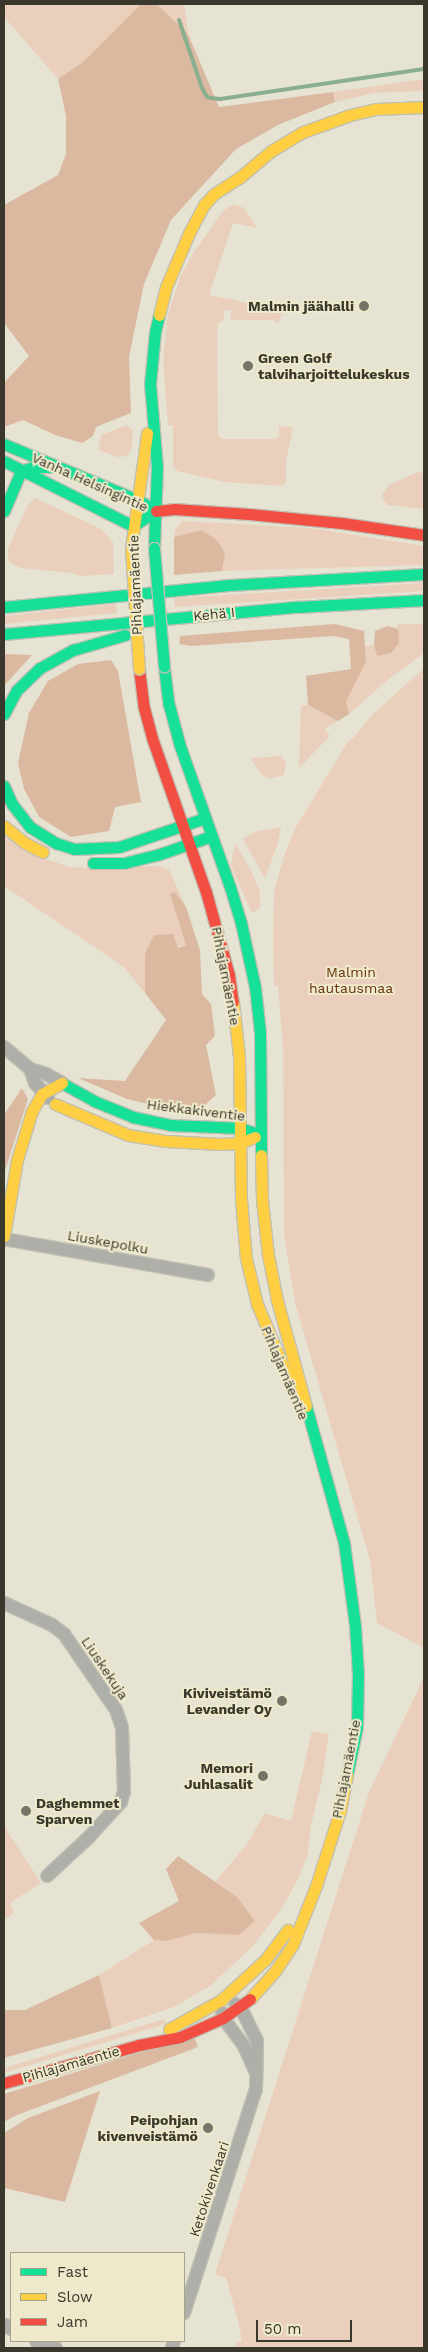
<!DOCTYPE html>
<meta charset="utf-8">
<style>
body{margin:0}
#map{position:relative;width:428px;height:2352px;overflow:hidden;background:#e6e3d3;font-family:"Work Sans",sans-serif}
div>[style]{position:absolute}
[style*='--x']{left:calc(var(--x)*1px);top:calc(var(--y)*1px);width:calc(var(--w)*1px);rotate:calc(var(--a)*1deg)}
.green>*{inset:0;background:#ead0bc}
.forest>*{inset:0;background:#dbb9a1}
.stream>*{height:4px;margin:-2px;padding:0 2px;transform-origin:2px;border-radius:2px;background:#8aaf8e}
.roads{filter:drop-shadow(1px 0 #c2c0b3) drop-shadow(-1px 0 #c2c0b3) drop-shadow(0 1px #c2c0b3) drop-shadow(0 -1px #c2c0b3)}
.street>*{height:12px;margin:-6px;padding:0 6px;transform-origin:6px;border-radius:6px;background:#aeafa9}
.fast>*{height:11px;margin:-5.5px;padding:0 5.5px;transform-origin:5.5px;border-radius:5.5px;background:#16e098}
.slow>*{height:11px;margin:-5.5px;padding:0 5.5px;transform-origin:5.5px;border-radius:5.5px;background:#ffcf43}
.jam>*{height:11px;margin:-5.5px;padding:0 5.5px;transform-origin:5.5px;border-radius:5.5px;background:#f24e42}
.bridges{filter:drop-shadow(1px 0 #c2c0b3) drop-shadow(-1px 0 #c2c0b3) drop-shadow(0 1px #c2c0b3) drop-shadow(0 -1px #c2c0b3)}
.fast-bridge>*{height:11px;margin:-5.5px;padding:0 5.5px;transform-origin:5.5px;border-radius:5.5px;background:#16e098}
.slow-bridge>*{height:11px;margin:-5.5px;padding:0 5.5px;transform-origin:5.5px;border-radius:5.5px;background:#ffcf43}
.dots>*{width:14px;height:14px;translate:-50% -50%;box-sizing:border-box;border:2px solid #eee9cb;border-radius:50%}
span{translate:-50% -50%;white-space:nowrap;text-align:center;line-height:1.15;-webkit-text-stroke:4px #eee9cb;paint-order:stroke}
.poi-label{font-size:14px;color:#3a382c;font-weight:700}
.right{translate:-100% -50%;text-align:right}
.left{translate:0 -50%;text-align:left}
.street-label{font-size:14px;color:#3a382c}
.park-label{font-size:14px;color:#6a3411}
.frame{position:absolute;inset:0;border:5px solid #3a382c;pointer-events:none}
.legend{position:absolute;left:10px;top:2252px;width:175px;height:90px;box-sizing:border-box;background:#eee9cb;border:1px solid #a6a28b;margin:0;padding:6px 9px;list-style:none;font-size:15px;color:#3a382c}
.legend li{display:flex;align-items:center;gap:10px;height:25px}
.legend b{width:25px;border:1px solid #a6a28b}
.scale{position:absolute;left:256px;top:2320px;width:96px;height:22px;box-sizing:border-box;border:2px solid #3a382c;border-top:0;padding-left:6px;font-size:15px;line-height:18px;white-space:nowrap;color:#3a382c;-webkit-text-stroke:4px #eee9cb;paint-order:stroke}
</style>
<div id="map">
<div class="green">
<i style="clip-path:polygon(4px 4px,141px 4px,83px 62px,58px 79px,4px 17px)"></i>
<i style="clip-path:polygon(157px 4px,184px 4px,188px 34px)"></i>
<i style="clip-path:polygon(424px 79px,424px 91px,374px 93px,335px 102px,333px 92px)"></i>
<i style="clip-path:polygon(234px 204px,244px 208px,257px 228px,233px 223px,209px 295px,283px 310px,278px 324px,273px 320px,231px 320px,231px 310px,224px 310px,224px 320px,219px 322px,217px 327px,218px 435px,223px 439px,275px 439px,279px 436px,279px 426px,293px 427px,286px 462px,286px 482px,282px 486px,225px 482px,177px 471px,173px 467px,173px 425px,168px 425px,163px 361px,168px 314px,180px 277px,194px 252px,223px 211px)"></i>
<i style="clip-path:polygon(127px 425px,133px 430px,132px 447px,128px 456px,117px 457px,98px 450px,101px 435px)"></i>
<i style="clip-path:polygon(417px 472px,424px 473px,424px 509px,388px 505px,384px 501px,382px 495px,389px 485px)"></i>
<i style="clip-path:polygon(35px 498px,101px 529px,113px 542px,114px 574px,80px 576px,72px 573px,21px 568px,12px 564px,8px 559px,8px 549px,27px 506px)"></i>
<i style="clip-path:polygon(182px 521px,310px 528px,424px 546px,424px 565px,222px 571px,225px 554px,218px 541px,202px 530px,174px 537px,175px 530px)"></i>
<i style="clip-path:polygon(424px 583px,424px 591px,175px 607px,174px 598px)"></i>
<i style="clip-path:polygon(116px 604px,117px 613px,4px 624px,4px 616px)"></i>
<i style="clip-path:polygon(397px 624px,424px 624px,424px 653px,390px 678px,349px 714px,345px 701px,366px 662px,365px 646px,374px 645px,377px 656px,398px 629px)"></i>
<i style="clip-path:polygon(424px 668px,424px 1648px,377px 1623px,370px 1560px,295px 1303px,284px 1234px,283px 1046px,278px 986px,274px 985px,273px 941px,274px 891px,285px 853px,296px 827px,348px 741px,353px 738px,372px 715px)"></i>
<i style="clip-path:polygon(301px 705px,308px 705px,338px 721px,328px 727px,325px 730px,330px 736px,299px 768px)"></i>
<i style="clip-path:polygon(281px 756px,286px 762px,284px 775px,269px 779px,261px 774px,250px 758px)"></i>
<i style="clip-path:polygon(281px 827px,278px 843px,265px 879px,243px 839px,254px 832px)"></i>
<i style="clip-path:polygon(4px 836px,39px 857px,70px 867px,91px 868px,160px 866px,169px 870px,186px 907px,175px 892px,186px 945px,145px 953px,145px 993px,124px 967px,4px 886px)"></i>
<i style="clip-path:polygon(235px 843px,252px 872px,260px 892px,260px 908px,252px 913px,231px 866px)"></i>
<i style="clip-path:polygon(424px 1677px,424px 2348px,235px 2348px,236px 2343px,242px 2341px,238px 2321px,226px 2278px,215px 2274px,369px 1792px)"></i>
<i style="clip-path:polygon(312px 1731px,329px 1734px,322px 1780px,311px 1825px,308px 1854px,298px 1879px,282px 1908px,252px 1947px,210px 1986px,174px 2007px,112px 2028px,99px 1975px,154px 1940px,166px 1941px,195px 1933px,239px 1935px,255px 1921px,237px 1897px,215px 1882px,247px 1844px,265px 1813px,291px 1821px)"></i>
<i style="clip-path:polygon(4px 1826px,41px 1883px,10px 1903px,14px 1913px,4px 1920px)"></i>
<i style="clip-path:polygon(164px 2019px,166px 2024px,4px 2073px,4px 2068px)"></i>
</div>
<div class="forest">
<i style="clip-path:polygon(141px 4px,157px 4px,188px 34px,219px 107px,333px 92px,335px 102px,278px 125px,236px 149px,171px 220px,144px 284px,129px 357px,131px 413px,96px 427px,93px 436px,82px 443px,55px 435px,23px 420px,4px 427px,4px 383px,29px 356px,4px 323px,4px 205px,58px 175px,66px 154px,66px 116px,58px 79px,83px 62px)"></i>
<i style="clip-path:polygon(202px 530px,218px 541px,225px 554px,222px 571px,174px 575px,174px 537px)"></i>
<i style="clip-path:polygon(335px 624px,364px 631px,366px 662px,346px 701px,349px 714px,338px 721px,308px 705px,306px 676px,351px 669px,349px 639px,333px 636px,191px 646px,179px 644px,180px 636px)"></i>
<i style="clip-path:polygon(388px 626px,398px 629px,399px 643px,391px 653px,377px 656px,374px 645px,375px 631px)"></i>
<i style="clip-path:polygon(4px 654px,32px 655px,4px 686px)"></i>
<i style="clip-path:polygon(111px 660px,118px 671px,141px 802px,115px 807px,109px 831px,71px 837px,39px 817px,24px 789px,18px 763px,29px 713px,48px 681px,78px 664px)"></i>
<i style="clip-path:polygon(175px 892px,186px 907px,200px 950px,202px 994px,211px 1004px,215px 1036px,206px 1045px,216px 1095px,194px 1115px,127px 1099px,78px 1078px,125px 1081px,166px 1020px,145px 993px,145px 953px,154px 935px,173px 934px,178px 948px,186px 945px,170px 894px)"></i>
<i style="clip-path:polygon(22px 1088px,28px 1099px,4px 1174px,4px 1115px)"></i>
<i style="clip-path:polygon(178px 1856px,237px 1897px,255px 1921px,239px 1935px,196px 1933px,166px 1941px,154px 1940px,139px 1923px,179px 1901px,166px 1869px)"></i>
<i style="clip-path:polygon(99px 1975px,112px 2028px,4px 2058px,4px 2010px,25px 2010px)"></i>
<i style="clip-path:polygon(194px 2036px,198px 2047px,17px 2115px,4px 2122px,4px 2094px)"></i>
<i style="clip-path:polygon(100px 2091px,65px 2202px,4px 2188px,4px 2133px,28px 2118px)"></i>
</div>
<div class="stream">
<i style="--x:179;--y:20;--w:72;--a:71.3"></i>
<i style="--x:202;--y:88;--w:10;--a:61"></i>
<i style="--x:207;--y:97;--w:4;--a:14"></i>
<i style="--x:211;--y:98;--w:9;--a:6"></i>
<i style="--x:220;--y:99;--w:206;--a:-8.4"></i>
</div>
<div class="roads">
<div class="street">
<i style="--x:4;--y:1047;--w:34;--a:40"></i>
<i style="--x:30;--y:1069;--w:17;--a:17"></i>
<i style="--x:46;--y:1074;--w:18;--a:29"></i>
<i style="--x:30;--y:1069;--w:15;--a:70"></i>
<i style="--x:35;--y:1083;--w:20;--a:49"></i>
<i style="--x:4;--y:1239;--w:207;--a:10"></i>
<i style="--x:4;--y:1603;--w:53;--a:24.6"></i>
<i style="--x:52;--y:1625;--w:15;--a:37"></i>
<i style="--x:64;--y:1634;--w:92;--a:55.6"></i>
<i style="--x:116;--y:1710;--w:18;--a:71"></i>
<i style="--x:122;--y:1727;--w:64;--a:88.2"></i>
<i style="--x:124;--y:1791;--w:11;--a:105"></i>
<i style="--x:121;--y:1802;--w:47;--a:132.4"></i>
<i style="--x:89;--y:1837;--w:57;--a:137.1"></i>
<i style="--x:222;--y:2013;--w:5;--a:79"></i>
<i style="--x:223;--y:2018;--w:35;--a:53"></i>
<i style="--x:244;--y:2046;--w:30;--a:66"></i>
<i style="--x:184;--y:2313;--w:235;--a:-72.2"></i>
<i style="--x:256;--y:2089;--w:48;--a:-88.8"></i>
<i style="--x:257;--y:2041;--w:39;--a:-116"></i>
<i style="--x:240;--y:2006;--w:5;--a:-158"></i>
<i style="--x:6;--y:2325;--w:6;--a:39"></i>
<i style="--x:36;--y:2341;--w:21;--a:19"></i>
<i style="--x:172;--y:2348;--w:7;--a:-74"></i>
</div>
<div class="fast">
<i style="--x:4;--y:444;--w:145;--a:22.7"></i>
<i style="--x:138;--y:500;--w:21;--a:31"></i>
<i style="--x:156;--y:511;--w:27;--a:147"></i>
<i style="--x:133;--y:526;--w:144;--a:-153.3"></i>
<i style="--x:4;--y:511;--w:43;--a:-67"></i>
<i style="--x:21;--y:471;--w:13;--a:-18"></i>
<i style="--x:33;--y:467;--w:24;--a:0"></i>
<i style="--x:154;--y:548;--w:81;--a:-87.9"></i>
<i style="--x:157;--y:467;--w:83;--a:-94.8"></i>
<i style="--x:150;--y:384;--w:52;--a:-84.5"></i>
<i style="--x:155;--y:332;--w:17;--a:-77"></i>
<i style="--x:4;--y:607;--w:226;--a:-5.6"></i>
<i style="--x:229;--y:585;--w:195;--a:-3.2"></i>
<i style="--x:4;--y:634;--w:294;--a:-5.3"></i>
<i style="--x:297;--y:607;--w:127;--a:-3.2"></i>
<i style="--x:164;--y:667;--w:38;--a:83"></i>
<i style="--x:169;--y:705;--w:42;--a:75"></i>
<i style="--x:180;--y:746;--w:150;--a:70.5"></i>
<i style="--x:230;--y:887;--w:38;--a:73"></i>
<i style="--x:241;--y:923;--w:66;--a:77.7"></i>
<i style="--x:255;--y:987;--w:45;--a:83.7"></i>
<i style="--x:260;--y:1032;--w:123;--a:89.5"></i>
<i style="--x:4;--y:714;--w:27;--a:-62"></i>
<i style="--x:17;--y:690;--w:32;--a:-44"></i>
<i style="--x:40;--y:668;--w:38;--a:-29"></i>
<i style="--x:73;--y:650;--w:54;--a:-16.1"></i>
<i style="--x:4;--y:786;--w:20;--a:66"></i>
<i style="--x:12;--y:804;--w:29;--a:52"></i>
<i style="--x:30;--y:827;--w:31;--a:32"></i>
<i style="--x:56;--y:843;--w:19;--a:18"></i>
<i style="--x:74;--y:849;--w:45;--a:-2.5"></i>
<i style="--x:119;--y:847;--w:91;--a:-18.6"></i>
<i style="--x:93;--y:863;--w:31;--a:0"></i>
<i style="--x:124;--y:863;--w:34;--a:-14"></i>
<i style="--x:157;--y:855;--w:58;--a:-19.1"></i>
<i style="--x:62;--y:1083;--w:37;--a:29"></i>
<i style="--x:94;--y:1101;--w:42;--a:22.3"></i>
<i style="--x:133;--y:1117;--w:38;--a:12"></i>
<i style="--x:170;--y:1125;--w:70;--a:2.5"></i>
<i style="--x:240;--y:1128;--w:16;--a:18"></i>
<i style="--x:306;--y:1406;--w:142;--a:74.5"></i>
<i style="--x:344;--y:1543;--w:83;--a:82.4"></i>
<i style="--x:355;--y:1625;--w:49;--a:86.5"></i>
<i style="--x:358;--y:1674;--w:53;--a:91.1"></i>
<i style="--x:357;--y:1727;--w:49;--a:101.8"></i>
</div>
<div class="slow">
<i style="--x:159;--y:315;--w:29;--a:-76"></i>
<i style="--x:166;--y:287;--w:59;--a:-66.9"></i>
<i style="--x:189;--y:233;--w:32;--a:-62"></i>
<i style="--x:204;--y:205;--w:15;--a:-48"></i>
<i style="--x:214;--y:194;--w:30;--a:-33"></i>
<i style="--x:239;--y:178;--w:42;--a:-40.2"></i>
<i style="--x:271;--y:151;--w:37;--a:-31"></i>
<i style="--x:303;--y:132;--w:50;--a:-19.9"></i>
<i style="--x:350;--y:115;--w:27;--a:-13"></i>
<i style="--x:376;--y:109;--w:48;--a:-2.4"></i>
<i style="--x:131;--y:549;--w:117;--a:-82.1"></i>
<i style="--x:4;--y:826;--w:27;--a:39"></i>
<i style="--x:25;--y:843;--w:20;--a:27"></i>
<i style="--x:233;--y:1002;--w:54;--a:83.7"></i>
<i style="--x:239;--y:1056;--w:143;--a:89.2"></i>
<i style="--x:241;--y:1199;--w:59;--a:85.2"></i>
<i style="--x:246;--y:1258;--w:47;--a:76.6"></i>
<i style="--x:257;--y:1304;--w:82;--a:67.2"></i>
<i style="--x:55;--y:1104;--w:79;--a:23"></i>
<i style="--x:128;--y:1135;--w:38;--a:9"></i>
<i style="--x:166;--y:1141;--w:55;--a:3.1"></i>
<i style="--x:221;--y:1144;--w:19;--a:-3"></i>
<i style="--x:240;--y:1143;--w:16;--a:-22"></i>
<i style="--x:261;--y:1155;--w:45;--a:88.7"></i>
<i style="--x:262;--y:1200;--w:55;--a:83.8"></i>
<i style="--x:268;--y:1255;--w:46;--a:78.7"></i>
<i style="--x:277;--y:1300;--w:110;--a:74.7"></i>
<i style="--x:4;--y:1236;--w:77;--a:-80.3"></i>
<i style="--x:17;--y:1160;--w:51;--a:-73"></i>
<i style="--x:32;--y:1111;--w:20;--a:-60"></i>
<i style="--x:42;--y:1094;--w:23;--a:-29"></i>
<i style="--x:250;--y:1999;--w:38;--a:-48"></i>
<i style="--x:275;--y:1971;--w:32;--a:-56"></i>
<i style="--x:293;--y:1944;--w:62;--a:-68.4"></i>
<i style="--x:316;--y:1886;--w:79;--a:-72.3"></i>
<i style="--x:340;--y:1811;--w:37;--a:-79"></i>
<i style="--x:169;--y:2029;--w:60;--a:-29.1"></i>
<i style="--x:221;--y:2000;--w:59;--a:-42.3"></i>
<i style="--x:265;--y:1960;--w:38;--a:-53"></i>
</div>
<div class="jam">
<i style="--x:156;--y:511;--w:18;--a:-6"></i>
<i style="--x:174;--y:509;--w:75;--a:3.8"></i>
<i style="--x:249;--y:514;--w:93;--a:5.5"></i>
<i style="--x:342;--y:523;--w:83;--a:8.3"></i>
<i style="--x:139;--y:669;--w:39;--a:83"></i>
<i style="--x:144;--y:708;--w:31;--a:75"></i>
<i style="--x:152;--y:738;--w:163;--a:70.7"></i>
<i style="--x:206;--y:892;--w:86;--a:74.5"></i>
<i style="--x:229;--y:975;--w:27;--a:82"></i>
<i style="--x:4;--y:2083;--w:140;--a:-15.7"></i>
<i style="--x:139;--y:2045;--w:42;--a:-11"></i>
<i style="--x:180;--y:2037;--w:47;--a:-23.8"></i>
<i style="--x:223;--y:2018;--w:33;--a:-35"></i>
</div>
</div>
<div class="bridges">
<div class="fast-bridge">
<i style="--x:154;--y:548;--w:119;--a:85.2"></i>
</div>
<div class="slow-bridge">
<i style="--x:131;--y:549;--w:120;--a:86.2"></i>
</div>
</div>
<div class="dots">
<i style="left:364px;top:306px;background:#767466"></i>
<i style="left:248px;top:366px;background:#767466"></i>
<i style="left:282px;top:1701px;background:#767466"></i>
<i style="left:263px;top:1776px;background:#767466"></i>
<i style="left:26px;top:1811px;background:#767466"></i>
<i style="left:208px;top:2128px;background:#767466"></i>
</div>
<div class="poi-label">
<span class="right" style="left:354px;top:306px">Malmin jäähalli</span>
<span class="left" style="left:258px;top:366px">Green Golf<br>talviharjoittelukeskus</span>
<span class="right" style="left:272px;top:1701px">Kiviveistämö<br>Levander Oy</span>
<span class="right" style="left:253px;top:1776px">Memori<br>Juhlasalit</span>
<span class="left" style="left:36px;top:1811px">Daghemmet<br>Sparven</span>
<span class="right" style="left:198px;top:2128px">Peipohjan<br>kivenveistämö</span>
</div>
<div class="street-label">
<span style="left:90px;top:482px;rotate:24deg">Vanha Helsingintie</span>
<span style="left:135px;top:585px;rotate:-92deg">Pihlajamäentie</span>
<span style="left:214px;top:614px;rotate:-6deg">Kehä I</span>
<span style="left:226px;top:976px;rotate:79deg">Pihlajamäentie</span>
<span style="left:196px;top:1110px;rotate:7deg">Hiekkakiventie</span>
<span style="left:108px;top:1242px;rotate:10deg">Liuskepolku</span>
<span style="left:285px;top:1373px;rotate:67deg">Pihlajamäentie</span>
<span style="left:105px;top:1668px;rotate:56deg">Liuskekuja</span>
<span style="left:346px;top:1769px;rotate:-79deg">Pihlajamäentie</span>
<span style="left:71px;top:2064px;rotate:-16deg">Pihlajamäentie</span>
<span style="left:209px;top:2189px;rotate:-72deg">Ketokivenkaari</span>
</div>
<div class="park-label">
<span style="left:351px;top:980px">Malmin<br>hautausmaa</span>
</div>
<div class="frame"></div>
<ul class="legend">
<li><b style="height:6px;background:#16e098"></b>Fast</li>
<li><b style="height:6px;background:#ffcf43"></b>Slow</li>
<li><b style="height:6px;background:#f24e42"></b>Jam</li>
</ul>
<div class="scale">50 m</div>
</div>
